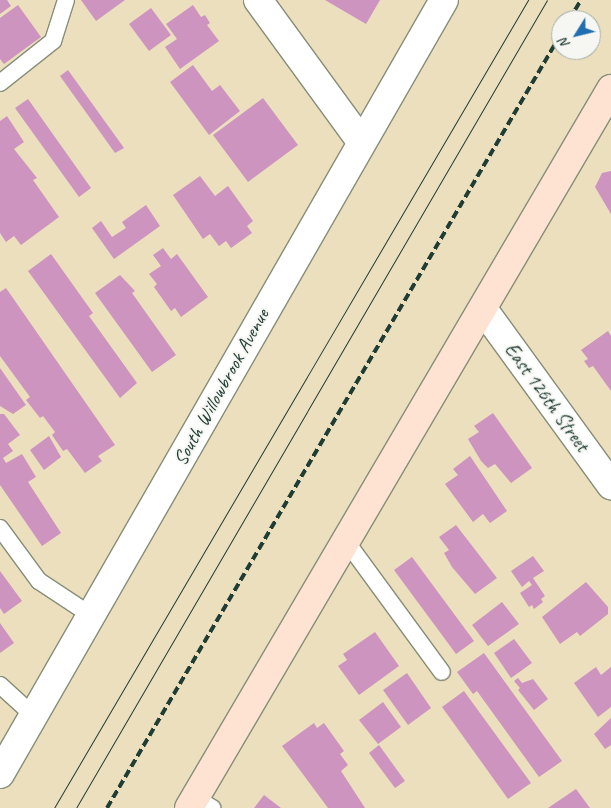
<!DOCTYPE html>
<style>
body{margin:0}
#map{position:relative;width:611px;height:808px;overflow:hidden;background:#ecdfbe;font-family:Caveat,sans-serif}
div>[style]{position:absolute}
[style*='--x']{left:calc(var(--x)*1px);top:calc(var(--y)*1px);width:calc(var(--w)*1px);rotate:calc(var(--a)*1deg)}
.building>*{inset:0;background:#cd94bf}
.roads{filter:drop-shadow(1px 0 #868e79) drop-shadow(-1px 0 #868e79) drop-shadow(0 1px #868e79) drop-shadow(0 -1px #868e79)}
.lane>*{height:16px;margin:-8px;padding:0 8px;transform-origin:8px;border-radius:8px;background:#fff}
.street>*{height:28px;margin:-14px;padding:0 14px;transform-origin:14px;border-radius:14px;background:#fff}
.secondary>*{height:28px;margin:-14px;padding:0 14px;transform-origin:14px;border-radius:14px;background:#fee3d2}
.tram>*{height:1px;margin:-0.5px;padding:0 0.5px;transform-origin:0.5px;border-radius:0.5px;background:#1f3d34}
.rail>*{height:4px;margin-top:-2px;transform-origin:0;background:repeating-linear-gradient(90deg,#1f3d34 0 8px,transparent 0 12px)}
span{translate:-50% -50%;white-space:nowrap;text-align:center;line-height:1.15;-webkit-text-stroke:4px #f6f6f2;paint-order:stroke}
.street-label{font-size:20px;color:#1f3d34}
.north{position:absolute;left:551px;top:10px;width:50px;height:50px;box-sizing:border-box;background:#f6f6f2;border:1px solid #a0aca6;border-radius:50%;rotate:234deg;font-size:14px;font-weight:700;line-height:20px;text-align:center;color:#1f3d34}
.north::after{content:'';display:block;margin:auto;width:18px;height:22px;background:#1f6fb2;clip-path:polygon(50% 0,100% 100%,50% 72%,0 100%)}
</style>
<div id="map">
<div class="building">
<i style="clip-path:polygon(0 0,7px 0,11px 6px,0 14px)"></i>
<i style="clip-path:polygon(81px 0,125px 0,96px 21px)"></i>
<i style="clip-path:polygon(325px 0,380px 0,366px 24px)"></i>
<i style="clip-path:polygon(18px 5px,41px 37px,4px 64px,0 59px,0 18px)"></i>
<i style="clip-path:polygon(193px 5px,201px 17px,205px 15px,210px 23px,207px 25px,219px 41px,180px 69px,165px 47px,177px 39px,166px 24px)"></i>
<i style="clip-path:polygon(151px 8px,171px 35px,149px 51px,129px 24px)"></i>
<i style="clip-path:polygon(193px 65px,212px 91px,220px 85px,240px 111px,209px 135px,170px 82px)"></i>
<i style="clip-path:polygon(68px 70px,124px 148px,115px 153px,60px 76px)"></i>
<i style="clip-path:polygon(263px 98px,298px 145px,248px 182px,213px 135px)"></i>
<i style="clip-path:polygon(28px 99px,91px 188px,79px 197px,15px 108px)"></i>
<i style="clip-path:polygon(7px 116px,24px 142px,14px 149px,37px 178px,33px 180px,59px 217px,21px 245px,14px 236px,6px 242px,0 233px,0 121px)"></i>
<i style="clip-path:polygon(611px 171px,611px 214px,595px 187px,602px 173px)"></i>
<i style="clip-path:polygon(200px 176px,215px 196px,228px 186px,253px 221px,247px 226px,252px 233px,231px 248px,226px 241px,219px 246px,210px 234px,203px 239px,173px 195px)"></i>
<i style="clip-path:polygon(146px 205px,160px 226px,114px 259px,92px 228px,101px 221px,112px 237px,126px 228px,122px 222px)"></i>
<i style="clip-path:polygon(163px 248px,171px 259px,177px 254px,208px 297px,181px 317px,175px 308px,171px 311px,154px 287px,157px 284px,149px 274px,161px 266px,153px 255px)"></i>
<i style="clip-path:polygon(51px 254px,93px 313px,89px 316px,137px 383px,120px 398px,28px 271px)"></i>
<i style="clip-path:polygon(120px 275px,135px 291px,132px 293px,176px 355px,152px 372px,95px 293px)"></i>
<i style="clip-path:polygon(6px 288px,115px 445px,98px 456px,102px 461px,85px 473px,67px 449px,63px 451px,52px 435px,55px 432px,43px 416px,40px 418px,26px 400px,30px 397px,0 356px,0 292px)"></i>
<i style="clip-path:polygon(608px 331px,611px 336px,611px 391px,593px 366px,589px 368px,584px 361px,588px 359px,581px 350px)"></i>
<i style="clip-path:polygon(0 368px,26px 405px,13px 414px,0 406px)"></i>
<i style="clip-path:polygon(493px 413px,532px 468px,511px 483px,495px 464px,488px 468px,481px 461px,468px 439px,479px 432px,474px 426px)"></i>
<i style="clip-path:polygon(0 414px,4px 414px,20px 435px,8px 444px,13px 451px,3px 458px,6px 463px,22px 454px,36px 477px,28px 482px,61px 533px,42px 546px,0 485px)"></i>
<i style="clip-path:polygon(49px 436px,61px 457px,44px 470px,30px 450px)"></i>
<i style="clip-path:polygon(470px 456px,507px 511px,490px 523px,483px 514px,473px 522px,445px 484px,458px 475px,453px 469px)"></i>
<i style="clip-path:polygon(456px 525px,497px 578px,475px 594px,452px 567px,444px 553px,449px 550px,439px 537px)"></i>
<i style="clip-path:polygon(533px 556px,544px 571px,533px 578px,545px 596px,541px 599px,543px 602px,534px 609px,532px 605px,529px 607px,520px 593px,532px 585px,529px 581px,522px 587px,511px 571px)"></i>
<i style="clip-path:polygon(412px 557px,474px 641px,456px 654px,394px 570px)"></i>
<i style="clip-path:polygon(0 571px,22px 601px,4px 614px,0 608px)"></i>
<i style="clip-path:polygon(586px 582px,608px 607px,608px 614px,580px 636px,577px 632px,560px 644px,542px 617px)"></i>
<i style="clip-path:polygon(502px 602px,519px 624px,488px 646px,472px 625px)"></i>
<i style="clip-path:polygon(0 623px,14px 643px,0 653px)"></i>
<i style="clip-path:polygon(375px 632px,399px 666px,359px 695px,338px 666px,347px 660px,343px 654px)"></i>
<i style="clip-path:polygon(514px 639px,532px 663px,511px 678px,494px 653px)"></i>
<i style="clip-path:polygon(484px 653px,562px 761px,539px 777px,477px 691px,473px 694px,457px 672px)"></i>
<i style="clip-path:polygon(596px 667px,601px 675px,611px 667px,611px 707px,598px 717px,574px 683px)"></i>
<i style="clip-path:polygon(407px 673px,431px 708px,408px 725px,383px 690px)"></i>
<i style="clip-path:polygon(518px 678px,522px 683px,533px 679px,548px 699px,534px 710px,518px 690px,520px 688px,514px 681px)"></i>
<i style="clip-path:polygon(464px 691px,531px 783px,508px 799px,442px 707px)"></i>
<i style="clip-path:polygon(383px 702px,401px 727px,378px 744px,359px 720px)"></i>
<i style="clip-path:polygon(611px 718px,611px 745px,605px 749px,594px 734px)"></i>
<i style="clip-path:polygon(314px 723px,317px 728px,324px 723px,344px 751px,340px 754px,348px 765px,341px 771px,365px 808px,328px 808px,282px 746px)"></i>
<i style="clip-path:polygon(379px 745px,405px 781px,395px 788px,369px 753px)"></i>
<i style="clip-path:polygon(576px 789px,590px 808px,548px 808px)"></i>
<i style="clip-path:polygon(264px 795px,281px 808px,254px 808px)"></i>
</div>
<div class="roads">
<div class="lane">
<i style="--x:0;--y:83;--w:68;--a:-38.4"></i>
<i style="--x:53;--y:41;--w:43;--a:-72.4"></i>
<i style="--x:0;--y:528;--w:66;--a:53.7"></i>
<i style="--x:39;--y:581;--w:64;--a:33.4"></i>
<i style="--x:346;--y:541;--w:162;--a:53.8"></i>
<i style="--x:0;--y:685;--w:47;--a:42.4"></i>
<i style="--x:195;--y:798;--w:20;--a:30"></i>
</div>
<div class="street">
<i style="--x:258;--y:0;--w:175;--a:53.9"></i>
<i style="--x:483;--y:309;--w:218;--a:54"></i>
<i style="--x:0;--y:774;--w:892;--a:-60.16"></i>
</div>
<div class="secondary">
<i style="--x:189;--y:808;--w:834;--a:-59.59"></i>
</div>
</div>
<div class="tram">
<i style="--x:54;--y:808;--w:937;--a:-59.6"></i>
<i style="--x:76;--y:808;--w:935;--a:-59.76"></i>
</div>
<div class="rail">
<i style="--x:569;--y:20;--w:23;--a:-59"></i>
<i style="--x:107;--y:808;--w:897;--a:-59.61"></i>
</div>
<div class="street-label">
<span style="left:221px;top:387px;rotate:-61deg">South Willowbrook Avenue</span>
<span style="left:547px;top:397px;rotate:54deg">East 126th Street</span>
</div>
<div class="north">N</div>
</div>
